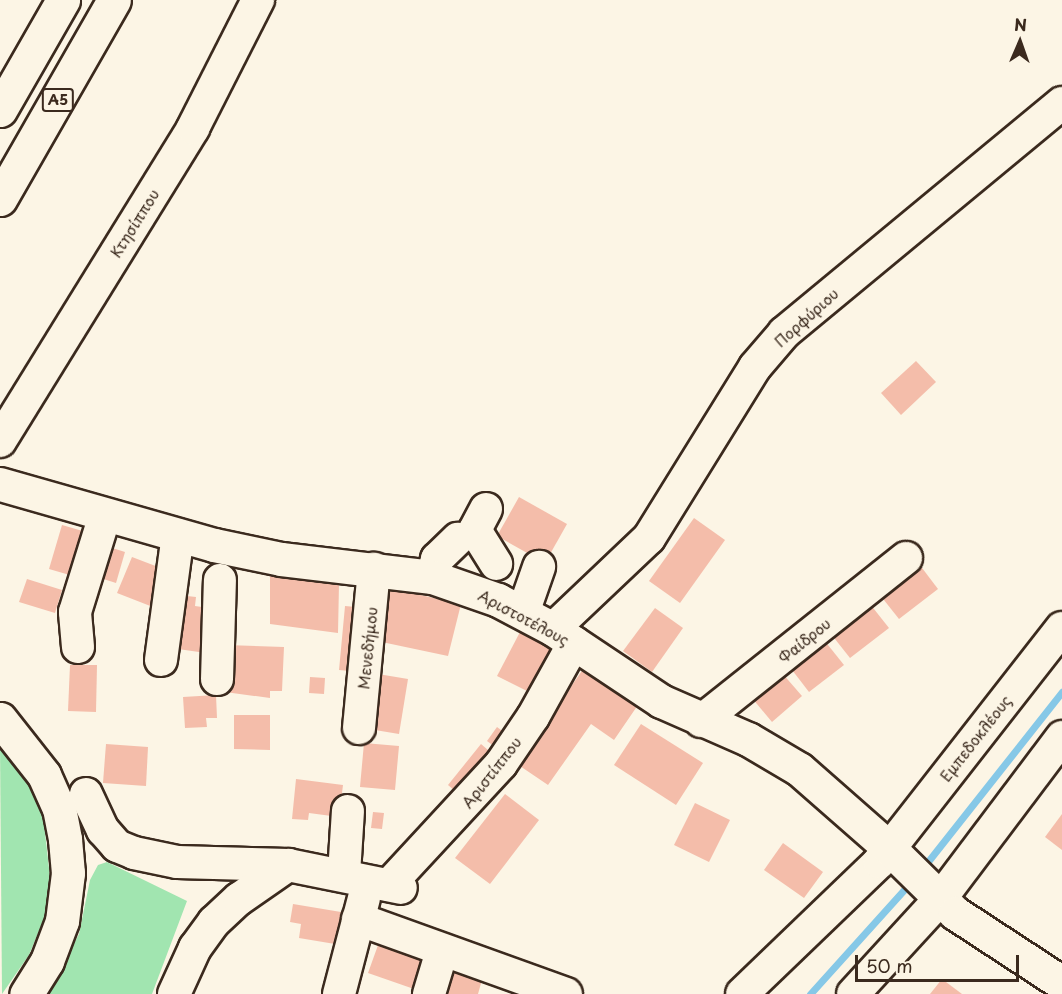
<!DOCTYPE html>
<meta charset="utf-8">
<style>
body{margin:0}
#map{position:relative;width:1062px;height:994px;overflow:hidden;background:#fcf5e5;font-family:"Playpen Sans",sans-serif}
div>[style]{position:absolute}
[style*='--x']{left:calc(var(--x)*1px);top:calc(var(--y)*1px);width:calc(var(--w)*1px);rotate:calc(var(--a)*1deg)}
.green>*{inset:0;background:#a1e5b0}
.stream>*{height:7px;margin:-3.5px;padding:0 3.5px;transform-origin:3.5px;border-radius:3.5px;background:#86c8e7}
.building>*{inset:0;background:#f4bdaa}
.roads{filter:drop-shadow(2px 0 #3b2a1e) drop-shadow(-2px 0 #3b2a1e) drop-shadow(0 2px #3b2a1e) drop-shadow(0 -2px #3b2a1e)}
.minor>*{height:32px;margin:-16px;padding:0 16px;transform-origin:16px;border-radius:16px;background:#fcf5e5}
.major>*{height:33px;margin:-16.5px;padding:0 16.5px;transform-origin:16.5px;border-radius:16.5px;background:#fcf5e5}
.highway>*{height:33px;margin:-16.5px;padding:0 16.5px;transform-origin:16.5px;border-radius:16.5px;background:#fcf5e5}
span{translate:-50% -50%;white-space:nowrap;text-align:center;line-height:1.15;-webkit-text-stroke:4.5px #fcf5e5;paint-order:stroke}
.shield-label span{padding:2px 4px;background:#fcf5e5;border:2px solid;border-radius:4px;-webkit-text-stroke-width:0}
.shield-label{font-size:14px;color:#3b2a1e;font-weight:700}
.street-label{font-size:15px;color:#3b2a1e}
.north{position:absolute;left:990px;top:12px;width:60px;height:60px;-webkit-text-stroke:4px #fcf5e5;paint-order:stroke;rotate:2deg;font-size:16px;font-weight:700;line-height:24px;text-align:center;color:#3b2a1e}
.north::after{content:'';display:block;margin:auto;width:21px;height:27px;background:#3b2a1e;clip-path:polygon(50% 0,100% 100%,50% 72%,0 100%)}
.scale{position:absolute;left:855px;top:955px;width:164px;height:27px;box-sizing:border-box;border:3px solid #3b2a1e;border-top:0;padding-left:8px;font-size:18px;line-height:21px;white-space:nowrap;color:#3b2a1e;-webkit-text-stroke:4px #fcf5e5;paint-order:stroke}
</style>
<div id="map">
<div class="green">
<i style="clip-path:polygon(0 744px,31px 785px,43px 815px,50px 877px,45px 916px,29px 955px,2px 994px)"></i>
<i style="clip-path:polygon(107px 862px,187px 901px,152px 994px,48px 994px,79px 934px,90px 880px,98px 865px)"></i>
</div>
<div class="stream">
<i style="--x:922;--y:869;--w:226;--a:-51.7"></i>
<i style="--x:810;--y:994;--w:151;--a:-48"></i>
</div>
<div class="building">
<i style="clip-path:polygon(916px 361px,936px 382px,901px 415px,881px 393px)"></i>
<i style="clip-path:polygon(519px 497px,567px 524px,545px 563px,497px 536px)"></i>
<i style="clip-path:polygon(694px 518px,725px 540px,680px 603px,649px 581px)"></i>
<i style="clip-path:polygon(62px 525px,93px 534px,80px 578px,49px 569px)"></i>
<i style="clip-path:polygon(103px 545px,125px 552px,116px 583px,94px 576px)"></i>
<i style="clip-path:polygon(132px 557px,166px 570px,158px 609px,117px 593px)"></i>
<i style="clip-path:polygon(916px 560px,938px 589px,899px 619px,876px 590px)"></i>
<i style="clip-path:polygon(270px 574px,295px 575px,295px 579px,339px 584px,338px 633px,270px 624px)"></i>
<i style="clip-path:polygon(27px 579px,62px 590px,55px 613px,19px 602px)"></i>
<i style="clip-path:polygon(389px 588px,461px 604px,448px 656px,377px 641px)"></i>
<i style="clip-path:polygon(178px 595px,196px 597px,195px 606px,202px 607px,201px 615px,212px 616px,206px 653px,171px 648px)"></i>
<i style="clip-path:polygon(870px 604px,889px 628px,850px 658px,831px 634px)"></i>
<i style="clip-path:polygon(345px 606px,367px 608px,361px 672px,339px 670px)"></i>
<i style="clip-path:polygon(655px 608px,683px 628px,652px 672px,623px 651px)"></i>
<i style="clip-path:polygon(520px 632px,562px 653px,539px 697px,497px 676px)"></i>
<i style="clip-path:polygon(824px 640px,844px 665px,809px 692px,789px 666px)"></i>
<i style="clip-path:polygon(226px 645px,284px 647px,282px 691px,270px 691px,270px 698px,225px 692px)"></i>
<i style="clip-path:polygon(70px 665px,97px 665px,96px 712px,68px 711px)"></i>
<i style="clip-path:polygon(586px 665px,640px 702px,614px 740px,591px 724px,548px 785px,517px 764px)"></i>
<i style="clip-path:polygon(782px 673px,802px 696px,772px 722px,752px 698px)"></i>
<i style="clip-path:polygon(378px 674px,408px 679px,399px 734px,369px 729px)"></i>
<i style="clip-path:polygon(310px 677px,325px 678px,324px 694px,309px 693px)"></i>
<i style="clip-path:polygon(216px 695px,217px 718px,206px 718px,207px 727px,185px 728px,183px 697px)"></i>
<i style="clip-path:polygon(234px 715px,270px 715px,270px 750px,234px 749px)"></i>
<i style="clip-path:polygon(641px 724px,703px 763px,676px 805px,614px 765px)"></i>
<i style="clip-path:polygon(497px 727px,509px 736px,499px 750px,487px 741px)"></i>
<i style="clip-path:polygon(364px 743px,399px 746px,395px 790px,360px 787px)"></i>
<i style="clip-path:polygon(106px 744px,148px 747px,146px 786px,103px 783px)"></i>
<i style="clip-path:polygon(481px 744px,495px 756px,462px 797px,448px 785px)"></i>
<i style="clip-path:polygon(296px 779px,343px 785px,339px 817px,309px 813px,308px 820px,292px 819px)"></i>
<i style="clip-path:polygon(505px 794px,539px 820px,490px 884px,455px 858px)"></i>
<i style="clip-path:polygon(695px 803px,730px 820px,709px 862px,674px 845px)"></i>
<i style="clip-path:polygon(373px 812px,384px 813px,382px 829px,371px 828px)"></i>
<i style="clip-path:polygon(1062px 814px,1062px 850px,1045px 837px)"></i>
<i style="clip-path:polygon(783px 843px,823px 872px,804px 898px,764px 870px)"></i>
<i style="clip-path:polygon(293px 904px,341px 912px,335px 944px,299px 938px,301px 924px,290px 922px)"></i>
<i style="clip-path:polygon(382px 934px,415px 946px,411px 956px,424px 960px,414px 989px,368px 973px)"></i>
<i style="clip-path:polygon(452px 959px,485px 969px,478px 994px,441px 994px)"></i>
<i style="clip-path:polygon(942px 979px,962px 994px,930px 994px)"></i>
</div>
<div class="roads">
<div class="minor">
<i style="--x:0;--y:441;--w:368;--a:-58.3"></i>
<i style="--x:193;--y:128;--w:144;--a:-63.1"></i>
<i style="--x:486;--y:509;--w:24;--a:118"></i>
<i style="--x:475;--y:530;--w:40;--a:58"></i>
<i style="--x:432;--y:577;--w:19;--a:-74"></i>
<i style="--x:437;--y:559;--w:29;--a:-44"></i>
<i style="--x:523;--y:613;--w:49;--a:-70.8"></i>
<i style="--x:553;--y:629;--w:132;--a:-43.5"></i>
<i style="--x:649;--y:538;--w:201;--a:-58.2"></i>
<i style="--x:755;--y:367;--w:45;--a:-49.5"></i>
<i style="--x:784;--y:333;--w:361;--a:-39.6"></i>
<i style="--x:78;--y:647;--w:35;--a:-95"></i>
<i style="--x:75;--y:612;--w:102;--a:-72.8"></i>
<i style="--x:161;--y:660;--w:126;--a:-82.3"></i>
<i style="--x:217;--y:679;--w:99;--a:-88.3"></i>
<i style="--x:701;--y:721;--w:262;--a:-38.5"></i>
<i style="--x:359;--y:728;--w:160;--a:-84.6"></i>
<i style="--x:86;--y:794;--w:40;--a:65"></i>
<i style="--x:103;--y:830;--w:21;--a:49"></i>
<i style="--x:117;--y:846;--w:18;--a:22"></i>
<i style="--x:134;--y:853;--w:44;--a:11.8"></i>
<i style="--x:177;--y:862;--w:111;--a:1.5"></i>
<i style="--x:288;--y:865;--w:115;--a:11.5"></i>
<i style="--x:344;--y:874;--w:63;--a:-86.4"></i>
<i style="--x:389;--y:885;--w:165;--a:-47.2"></i>
<i style="--x:501;--y:764;--w:57;--a:-55.8"></i>
<i style="--x:533;--y:717;--w:85;--a:-61"></i>
<i style="--x:358;--y:919;--w:221;--a:19.8"></i>
<i style="--x:174;--y:994;--w:51;--a:-65.5"></i>
<i style="--x:195;--y:948;--w:32;--a:-54"></i>
<i style="--x:214;--y:922;--w:34;--a:-43"></i>
<i style="--x:239;--y:899;--w:60;--a:-34.8"></i>
<i style="--x:339;--y:994;--w:99;--a:-75.4"></i>
<i style="--x:429;--y:994;--w:45;--a:-73.2"></i>
<i style="--x:742;--y:994;--w:190;--a:-43.9"></i>
<i style="--x:879;--y:862;--w:297;--a:-52"></i>
<i style="--x:853;--y:994;--w:129;--a:-47.5"></i>
<i style="--x:940;--y:899;--w:203;--a:-53"></i>
</div>
<div class="major">
<i style="--x:0;--y:484;--w:223;--a:15.9"></i>
<i style="--x:214;--y:545;--w:68;--a:11.8"></i>
<i style="--x:281;--y:559;--w:152;--a:6.8"></i>
<i style="--x:432;--y:577;--w:70;--a:19.2"></i>
<i style="--x:498;--y:600;--w:62;--a:27.8"></i>
<i style="--x:553;--y:629;--w:130;--a:33.7"></i>
<i style="--x:661;--y:701;--w:95;--a:23.6"></i>
<i style="--x:748;--y:739;--w:59;--a:30.5"></i>
<i style="--x:799;--y:769;--w:120;--a:41.3"></i>
<i style="--x:889;--y:848;--w:93;--a:44.6"></i>
<i style="--x:955;--y:913;--w:128;--a:33.2"></i>
</div>
<div class="highway">
<i style="--x:0;--y:110;--w:127;--a:-60.2"></i>
<i style="--x:0;--y:199;--w:229;--a:-60.2"></i>
<i style="--x:0;--y:719;--w:71;--a:51.8"></i>
<i style="--x:44;--y:775;--w:36;--a:66"></i>
<i style="--x:59;--y:808;--w:32;--a:79"></i>
<i style="--x:65;--y:839;--w:34;--a:85"></i>
<i style="--x:68;--y:873;--w:48;--a:97.1"></i>
<i style="--x:62;--y:921;--w:43;--a:110.6"></i>
<i style="--x:47;--y:961;--w:39;--a:122"></i>
</div>
</div>
<div class="shield-label">
<span style="left:58px;top:100px">Α5</span>
</div>
<div class="street-label">
<span style="left:134px;top:223px;rotate:-58deg">Κτησίππου</span>
<span style="left:806px;top:317px;rotate:-42deg">Πορφύριου</span>
<span style="left:524px;top:617px;rotate:28deg">Αριστοτέλους</span>
<span style="left:804px;top:640px;rotate:-39deg">Φαίδρου</span>
<span style="left:367px;top:648px;rotate:-84deg">Μενεδήμου</span>
<span style="left:975px;top:738px;rotate:-52deg">Εμπεδοκλέους</span>
<span style="left:491px;top:772px;rotate:-52deg">Αριστίππου</span>
</div>
<div class="north">N</div>
<div class="scale">50 m</div>
</div>
